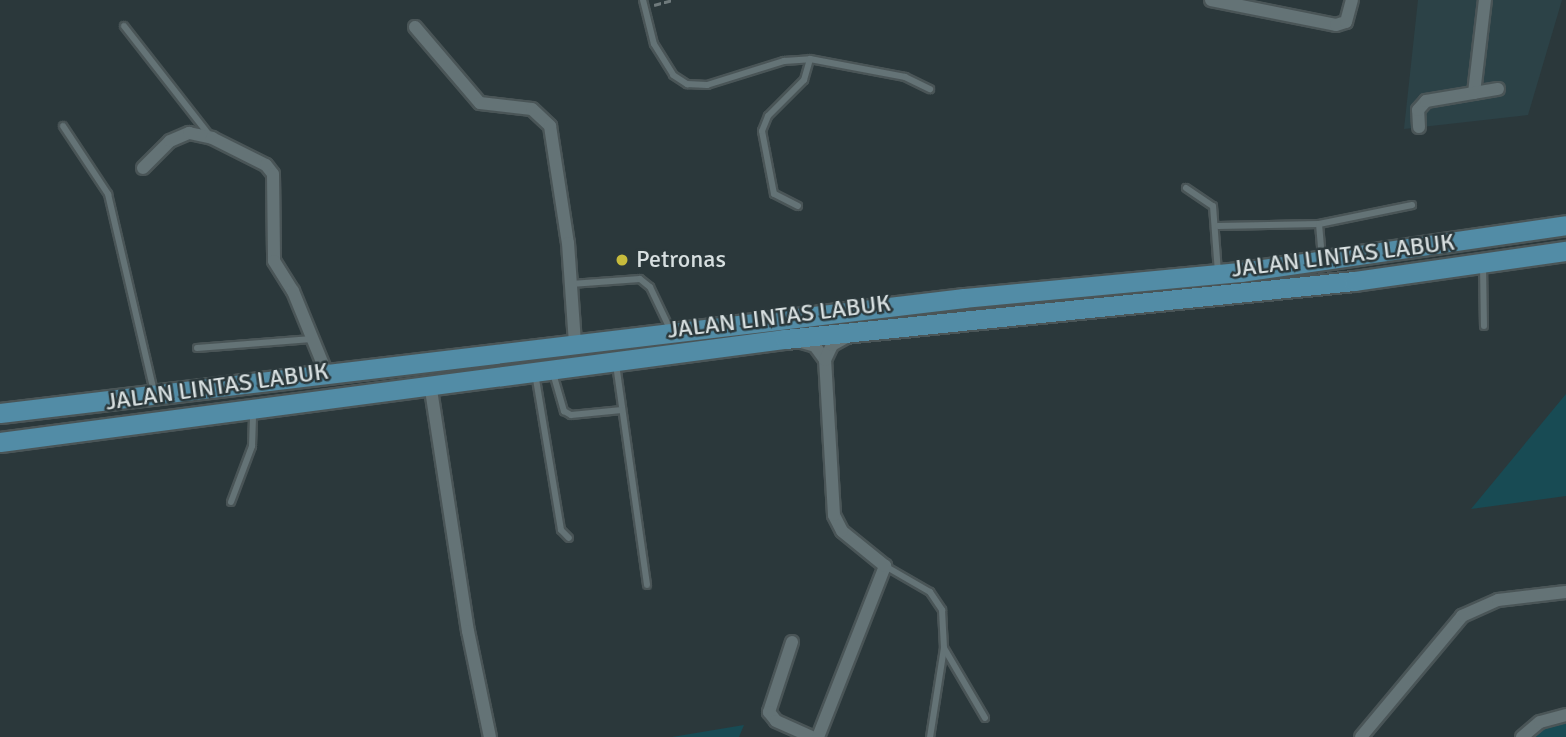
<!DOCTYPE html>
<style>
body{margin:0}
#map{position:relative;width:1566px;height:737px;overflow:hidden;background:#2b383b;font-family:Signika,sans-serif}
div>[style]{position:absolute}
[style*='--x']{left:calc(var(--x)*1px);top:calc(var(--y)*1px);width:calc(var(--w)*1px);rotate:calc(var(--a)*1deg)}
.built>*{inset:0;background:#2c4247}
.green>*{inset:0;background:#184b54}
.path>*{height:2.5px;margin-top:-1.25px;transform-origin:0;background:repeating-linear-gradient(90deg,#6f7a7c 0 7px,transparent 0 10.5px)}
.roads{filter:drop-shadow(2px 0 #4a5557) drop-shadow(-2px 0 #4a5557) drop-shadow(0 2px #4a5557) drop-shadow(0 -2px #4a5557)}
.service>*{height:6px;margin:-3px;padding:0 3px;transform-origin:3px;border-radius:3px;background:#647376}
.minor>*{height:12px;margin:-6px;padding:0 6px;transform-origin:6px;border-radius:6px;background:#647376}
.primary>*{height:19px;margin:-9.5px;padding:0 9.5px;transform-origin:9.5px;border-radius:9.5px;background:#528ca6}
.dots>*{width:19px;height:19px;translate:-50% -50%;box-sizing:border-box;border:4px solid #2b383b;border-radius:50%}
span{translate:-50% -50%;white-space:nowrap;text-align:center;line-height:1.15;-webkit-text-stroke:5px #2b383b;paint-order:stroke}
.street-label{font-size:24px;color:#d7dfe0}
.poi-label{font-size:24px;color:#d7dfe0}
.left{translate:0 -50%;text-align:left}
</style>
<div id="map">
<div class="built">
<i style="clip-path:polygon(1418px 0,1562px 0,1528px 115px,1404px 129px)"></i>
</div>
<div class="green">
<i style="clip-path:polygon(1566px 394px,1566px 496px,1471px 509px)"></i>
<i style="clip-path:polygon(1566px 723px,1566px 737px,1533px 737px,1543px 726px)"></i>
<i style="clip-path:polygon(744px 725px,739px 737px,672px 737px)"></i>
</div>
<div class="path">
<i style="--x:654;--y:5;--w:20;--a:-15"></i>
</div>
<div class="roads">
<div class="service">
<i style="--x:643;--y:0;--w:45;--a:76"></i>
<i style="--x:654;--y:44;--w:36;--a:58"></i>
<i style="--x:673;--y:75;--w:17;--a:33"></i>
<i style="--x:687;--y:84;--w:20;--a:3"></i>
<i style="--x:707;--y:85;--w:81;--a:-17.3"></i>
<i style="--x:784;--y:61;--w:26;--a:-4"></i>
<i style="--x:810;--y:59;--w:97;--a:10.7"></i>
<i style="--x:905;--y:77;--w:28;--a:26"></i>
<i style="--x:124;--y:26;--w:140;--a:52"></i>
<i style="--x:63;--y:126;--w:82;--a:56.5"></i>
<i style="--x:108;--y:194;--w:203;--a:76.9"></i>
<i style="--x:1186;--y:188;--w:32;--a:34"></i>
<i style="--x:1213;--y:206;--w:66;--a:85.7"></i>
<i style="--x:798;--y:206;--w:27;--a:-153"></i>
<i style="--x:774;--y:194;--w:64;--a:-100.8"></i>
<i style="--x:762;--y:131;--w:16;--a:-68"></i>
<i style="--x:768;--y:116;--w:51;--a:-45"></i>
<i style="--x:804;--y:80;--w:22;--a:-74"></i>
<i style="--x:1319;--y:224;--w:95;--a:-11.5"></i>
<i style="--x:1218;--y:226;--w:101;--a:-1.1"></i>
<i style="--x:1319;--y:224;--w:33;--a:85"></i>
<i style="--x:1483;--y:265;--w:61;--a:89.1"></i>
<i style="--x:571;--y:284;--w:69;--a:-4.1"></i>
<i style="--x:640;--y:279;--w:13;--a:39"></i>
<i style="--x:650;--y:287;--w:49;--a:64.5"></i>
<i style="--x:197;--y:348;--w:115;--a:-4.5"></i>
<i style="--x:616;--y:364;--w:223;--a:82"></i>
<i style="--x:535;--y:373;--w:159;--a:80.6"></i>
<i style="--x:561;--y:530;--w:11;--a:45"></i>
<i style="--x:553;--y:373;--w:40;--a:74"></i>
<i style="--x:564;--y:411;--w:8;--a:30"></i>
<i style="--x:571;--y:415;--w:51;--a:-5.6"></i>
<i style="--x:231;--y:502;--w:60;--a:-69.4"></i>
<i style="--x:252;--y:446;--w:34;--a:-88"></i>
<i style="--x:885;--y:566;--w:52;--a:30"></i>
<i style="--x:930;--y:592;--w:22;--a:56"></i>
<i style="--x:942;--y:610;--w:38;--a:87"></i>
<i style="--x:944;--y:648;--w:90;--a:98.9"></i>
<i style="--x:944;--y:648;--w:81;--a:59.6"></i>
</div>
<div class="minor">
<i style="--x:1211;--y:0;--w:127;--a:11.3"></i>
<i style="--x:1336;--y:25;--w:10;--a:-17"></i>
<i style="--x:1346;--y:22;--w:23;--a:-75"></i>
<i style="--x:415;--y:27;--w:100;--a:49.5"></i>
<i style="--x:480;--y:103;--w:52;--a:6.6"></i>
<i style="--x:532;--y:109;--w:25;--a:43"></i>
<i style="--x:550;--y:126;--w:118;--a:81.3"></i>
<i style="--x:568;--y:243;--w:100;--a:86"></i>
<i style="--x:1474;--y:93;--w:94;--a:-83.3"></i>
<i style="--x:1419;--y:127;--w:17;--a:-93"></i>
<i style="--x:1418;--y:110;--w:12;--a:-48"></i>
<i style="--x:1426;--y:101;--w:73;--a:-9.5"></i>
<i style="--x:143;--y:168;--w:38;--a:-45"></i>
<i style="--x:170;--y:141;--w:21;--a:-23"></i>
<i style="--x:189;--y:133;--w:24;--a:12"></i>
<i style="--x:212;--y:138;--w:60;--a:26.6"></i>
<i style="--x:266;--y:165;--w:11;--a:52"></i>
<i style="--x:273;--y:174;--w:87;--a:89.3"></i>
<i style="--x:274;--y:261;--w:36;--a:58"></i>
<i style="--x:293;--y:291;--w:87;--a:67.8"></i>
<i style="--x:798;--y:341;--w:18;--a:16"></i>
<i style="--x:815;--y:346;--w:17;--a:54"></i>
<i style="--x:430;--y:383;--w:251;--a:81.3"></i>
<i style="--x:468;--y:631;--w:108;--a:78.3"></i>
<i style="--x:792;--y:642;--w:74;--a:108.2"></i>
<i style="--x:769;--y:712;--w:11;--a:52"></i>
<i style="--x:776;--y:721;--w:39;--a:24"></i>
<i style="--x:818;--y:737;--w:184;--a:-68.6"></i>
<i style="--x:885;--y:566;--w:55;--a:-140.9"></i>
<i style="--x:842;--y:531;--w:18;--a:-117"></i>
<i style="--x:834;--y:515;--w:155;--a:-93.3"></i>
<i style="--x:825;--y:360;--w:17;--a:-65"></i>
<i style="--x:832;--y:345;--w:18;--a:-29"></i>
<i style="--x:1361;--y:737;--w:158;--a:-50.1"></i>
<i style="--x:1462;--y:616;--w:39;--a:-24"></i>
<i style="--x:1498;--y:600;--w:68;--a:-6.7"></i>
<i style="--x:1522;--y:737;--w:23;--a:-40"></i>
<i style="--x:1540;--y:722;--w:27;--a:-15"></i>
</div>
<div class="primary">
<i style="--x:0;--y:413;--w:971;--a:-6.8"></i>
<i style="--x:964;--y:298;--w:278;--a:-5.4"></i>
<i style="--x:1241;--y:272;--w:328;--a:-8.2"></i>
<i style="--x:0;--y:442;--w:792;--a:-7.48"></i>
<i style="--x:785;--y:339;--w:572;--a:-5.82"></i>
<i style="--x:1354;--y:281;--w:214;--a:-8.1"></i>
</div>
</div>
<div class="dots">
<i style="left:622px;top:260px;background:#c7bb3c"></i>
</div>
<div class="street-label">
<span style="left:1343px;top:256px;rotate:-7deg">JALAN LINTAS LABUK</span>
<span style="left:779px;top:317px;rotate:-7deg">JALAN LINTAS LABUK</span>
<span style="left:217px;top:387px;rotate:-8deg">JALAN LINTAS LABUK</span>
</div>
<div class="poi-label">
<span class="left" style="left:636px;top:260px">Petronas</span>
</div>
</div>
